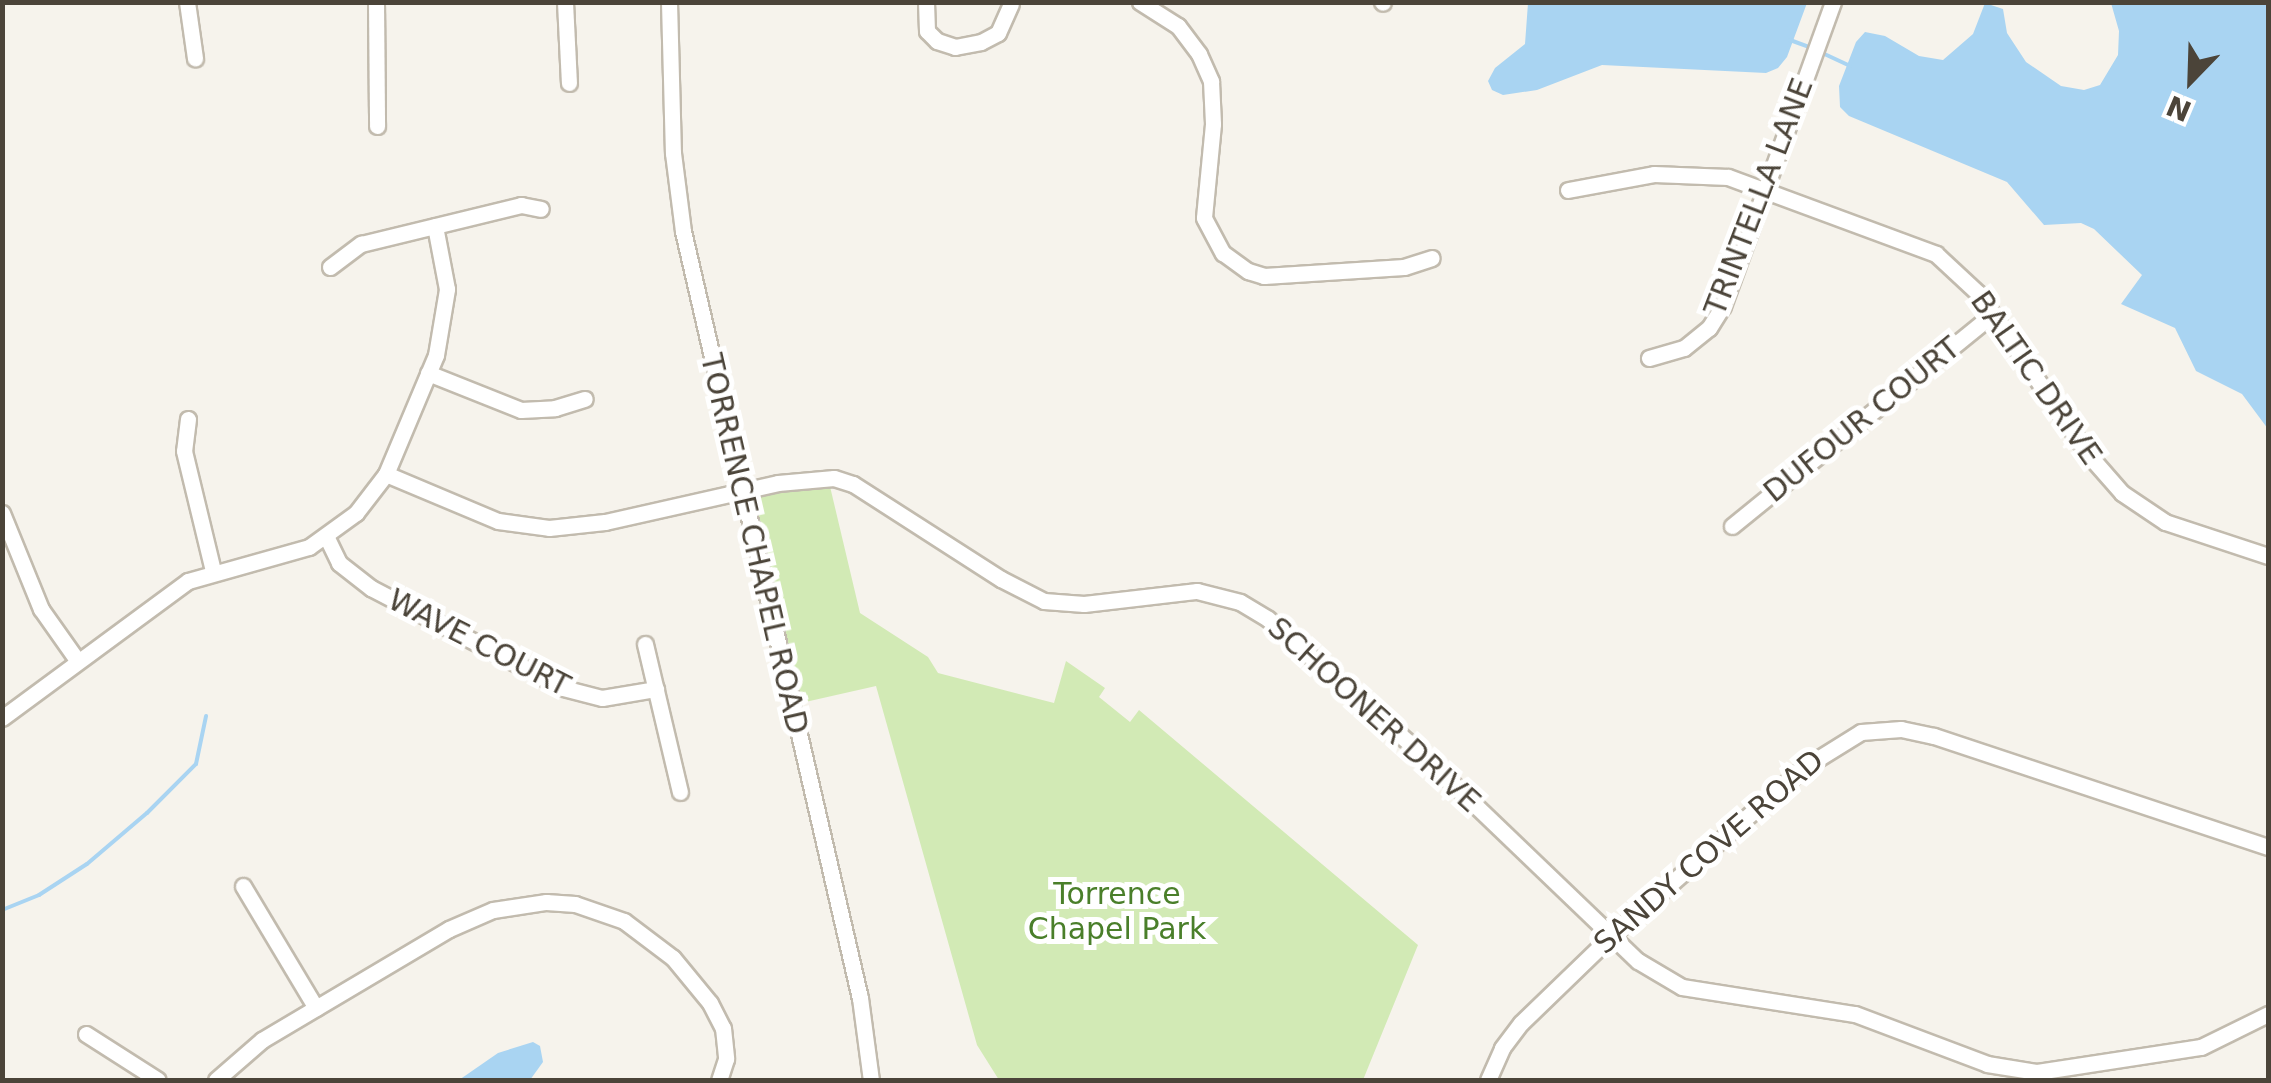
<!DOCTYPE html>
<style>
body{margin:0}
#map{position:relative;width:2271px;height:1083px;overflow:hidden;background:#f6f3ec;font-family:"DejaVu Sans",sans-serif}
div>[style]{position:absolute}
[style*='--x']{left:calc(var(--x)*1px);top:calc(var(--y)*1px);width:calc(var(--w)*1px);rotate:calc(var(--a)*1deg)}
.green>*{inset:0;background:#d2eab5}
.water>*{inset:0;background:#a9d4f2}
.stream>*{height:4px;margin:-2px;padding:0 2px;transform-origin:2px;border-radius:2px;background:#a9d4f2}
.roads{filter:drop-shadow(2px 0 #c2bbae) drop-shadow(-2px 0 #c2bbae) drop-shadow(0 2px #c2bbae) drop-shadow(0 -2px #c2bbae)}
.minor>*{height:15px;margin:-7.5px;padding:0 7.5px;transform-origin:7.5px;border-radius:7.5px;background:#fff}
span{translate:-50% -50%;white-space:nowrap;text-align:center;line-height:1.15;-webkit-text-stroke:10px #fff;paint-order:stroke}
.street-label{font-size:30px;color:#4b4439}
.park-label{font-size:30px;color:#4a7f2a}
.frame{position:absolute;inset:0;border:5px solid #4b4439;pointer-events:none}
.north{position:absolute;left:2141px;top:30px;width:100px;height:100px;-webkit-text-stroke:8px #fff;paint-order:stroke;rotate:203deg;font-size:28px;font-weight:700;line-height:40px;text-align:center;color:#4b4439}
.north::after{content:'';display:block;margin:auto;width:35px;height:45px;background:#4b4439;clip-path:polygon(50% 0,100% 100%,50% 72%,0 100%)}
</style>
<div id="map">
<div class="green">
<i style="clip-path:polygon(828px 478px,860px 613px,928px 657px,938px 673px,1054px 703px,1066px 661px,1105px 688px,1099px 697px,1130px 722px,1139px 710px,1418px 945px,1363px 1080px,999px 1080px,977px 1045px,876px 686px,792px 705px,741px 490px)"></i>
</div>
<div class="water">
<i style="clip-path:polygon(1528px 3px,1807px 3px,1787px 57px,1778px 68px,1766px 73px,1602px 65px,1537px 90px,1503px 95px,1492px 90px,1488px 81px,1495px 68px,1525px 44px)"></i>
<i style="clip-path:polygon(1985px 3px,2003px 9px,2007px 33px,2026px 62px,2061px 86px,2084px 90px,2100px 85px,2118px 55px,2119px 31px,2111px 3px,2268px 3px,2268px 429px,2242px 394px,2196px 371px,2175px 328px,2121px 304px,2142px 275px,2094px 229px,2081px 223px,2044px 225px,2007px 182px,1849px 116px,1840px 107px,1839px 86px,1856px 42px,1865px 32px,1885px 36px,1919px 56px,1943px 60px,1973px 34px)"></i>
<i style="clip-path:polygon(533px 1042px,540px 1046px,543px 1062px,530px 1080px,459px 1080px,498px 1053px)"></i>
</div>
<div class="stream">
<i style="--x:1790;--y:40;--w:20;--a:20"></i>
<i style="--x:1818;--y:51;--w:35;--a:25"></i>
<i style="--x:2;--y:910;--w:40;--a:-22"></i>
<i style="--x:39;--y:895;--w:57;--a:-32.9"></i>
<i style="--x:87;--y:864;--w:79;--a:-40.4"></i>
<i style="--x:147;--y:813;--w:69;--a:-45"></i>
<i style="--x:196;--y:764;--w:49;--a:-78.2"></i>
</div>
<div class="roads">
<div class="minor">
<i style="--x:187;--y:2;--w:57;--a:81.9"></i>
<i style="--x:376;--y:2;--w:124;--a:89.5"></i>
<i style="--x:565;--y:2;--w:81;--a:87.2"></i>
<i style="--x:669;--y:2;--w:151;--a:88.5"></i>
<i style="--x:673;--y:153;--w:79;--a:82.7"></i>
<i style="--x:683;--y:231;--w:787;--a:77.01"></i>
<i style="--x:860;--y:998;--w:83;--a:82.4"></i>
<i style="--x:926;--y:2;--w:29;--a:88"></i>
<i style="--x:927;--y:31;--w:14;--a:45"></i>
<i style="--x:937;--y:41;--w:19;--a:18"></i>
<i style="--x:955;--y:47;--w:26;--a:-11"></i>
<i style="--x:981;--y:42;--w:19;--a:-28"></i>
<i style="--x:998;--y:33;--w:32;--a:-66"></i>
<i style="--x:1140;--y:2;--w:45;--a:32.3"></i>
<i style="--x:1178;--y:26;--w:35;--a:53"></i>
<i style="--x:1199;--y:54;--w:30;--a:66"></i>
<i style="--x:1211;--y:81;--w:43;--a:87.3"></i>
<i style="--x:1213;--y:124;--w:94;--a:95.5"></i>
<i style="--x:1204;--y:218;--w:40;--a:62"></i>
<i style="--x:1223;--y:253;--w:31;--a:36"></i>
<i style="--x:1248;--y:271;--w:17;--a:17"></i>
<i style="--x:1264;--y:276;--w:140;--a:-3.7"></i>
<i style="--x:1404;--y:267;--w:29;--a:-18"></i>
<i style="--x:1382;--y:2;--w:1;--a:45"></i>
<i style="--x:1568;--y:190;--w:87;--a:-10.5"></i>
<i style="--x:1654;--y:174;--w:74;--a:2.3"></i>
<i style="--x:1728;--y:177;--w:222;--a:20.3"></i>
<i style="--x:1936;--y:254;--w:57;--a:42.9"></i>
<i style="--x:1978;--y:293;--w:194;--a:55.7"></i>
<i style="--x:2087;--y:453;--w:53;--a:48.8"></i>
<i style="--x:2122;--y:493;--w:52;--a:34"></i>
<i style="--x:2165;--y:522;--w:108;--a:18.3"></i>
<i style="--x:330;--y:267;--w:39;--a:-37"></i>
<i style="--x:361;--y:244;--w:165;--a:-13.7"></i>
<i style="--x:521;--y:205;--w:20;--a:11"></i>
<i style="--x:1649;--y:358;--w:36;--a:-16"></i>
<i style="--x:1684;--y:348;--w:32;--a:-39"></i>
<i style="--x:1709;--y:328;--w:26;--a:-58"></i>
<i style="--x:1723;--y:306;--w:323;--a:-70.1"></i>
<i style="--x:428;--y:373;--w:100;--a:21.7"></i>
<i style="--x:521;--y:410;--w:34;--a:-3"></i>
<i style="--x:555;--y:408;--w:31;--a:-17"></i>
<i style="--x:188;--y:419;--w:32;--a:97"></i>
<i style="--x:184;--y:451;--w:123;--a:76.4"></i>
<i style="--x:386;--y:474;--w:121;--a:22.8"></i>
<i style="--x:498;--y:521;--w:51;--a:7.8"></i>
<i style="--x:549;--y:528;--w:56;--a:-6.1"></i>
<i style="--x:605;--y:522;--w:177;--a:-12.7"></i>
<i style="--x:778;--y:483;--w:56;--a:-5.1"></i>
<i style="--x:834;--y:478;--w:20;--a:18"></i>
<i style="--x:853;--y:484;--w:176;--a:32.7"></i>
<i style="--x:1001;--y:579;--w:48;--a:27.1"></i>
<i style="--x:1044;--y:601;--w:40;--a:4.3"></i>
<i style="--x:1084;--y:604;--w:114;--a:-6.6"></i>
<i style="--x:1197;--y:591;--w:44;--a:14.3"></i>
<i style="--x:1240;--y:602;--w:33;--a:31"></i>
<i style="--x:1268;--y:619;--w:208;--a:41.3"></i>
<i style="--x:1424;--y:756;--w:296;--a:43.8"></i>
<i style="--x:1638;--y:961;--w:51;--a:30.6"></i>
<i style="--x:1682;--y:987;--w:175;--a:8.9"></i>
<i style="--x:1855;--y:1014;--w:141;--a:20.7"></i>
<i style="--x:1987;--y:1064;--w:51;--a:9.1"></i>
<i style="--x:2037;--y:1072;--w:166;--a:-8.7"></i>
<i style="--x:2201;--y:1047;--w:75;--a:-26.2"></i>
<i style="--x:2;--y:513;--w:104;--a:67.9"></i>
<i style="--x:41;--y:609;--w:62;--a:54.8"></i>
<i style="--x:1732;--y:526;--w:336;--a:-39.1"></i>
<i style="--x:327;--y:538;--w:28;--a:64"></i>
<i style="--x:339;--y:563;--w:41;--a:38"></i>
<i style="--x:371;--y:588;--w:216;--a:27.5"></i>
<i style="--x:563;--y:688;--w:40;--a:14.4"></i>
<i style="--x:602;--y:698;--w:55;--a:-9.5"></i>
<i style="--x:645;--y:644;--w:152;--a:76.7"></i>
<i style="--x:2;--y:718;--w:231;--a:-36.4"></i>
<i style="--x:188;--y:581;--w:126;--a:-15.7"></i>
<i style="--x:309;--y:547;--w:58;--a:-35.9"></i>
<i style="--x:356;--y:513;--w:49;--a:-52.4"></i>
<i style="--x:386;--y:474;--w:129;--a:-67.2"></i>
<i style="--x:436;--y:355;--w:67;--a:-80.5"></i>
<i style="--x:447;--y:289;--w:64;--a:-100.8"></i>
<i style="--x:243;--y:886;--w:142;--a:59.1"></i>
<i style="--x:86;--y:1034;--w:85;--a:32.6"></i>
<i style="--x:216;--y:1080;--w:61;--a:-41"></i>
<i style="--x:262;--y:1040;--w:217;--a:-30.7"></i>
<i style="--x:449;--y:929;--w:48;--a:-23.4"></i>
<i style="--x:493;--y:910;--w:54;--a:-8.6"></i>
<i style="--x:546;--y:902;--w:29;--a:4"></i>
<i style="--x:575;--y:904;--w:52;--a:19.1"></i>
<i style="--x:624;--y:921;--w:61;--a:37.1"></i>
<i style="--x:673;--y:958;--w:58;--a:50.6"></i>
<i style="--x:710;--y:1003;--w:28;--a:63"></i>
<i style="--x:723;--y:1028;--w:31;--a:84"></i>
<i style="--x:726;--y:1059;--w:22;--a:108"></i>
<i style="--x:1488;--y:1080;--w:35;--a:-66"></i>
<i style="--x:1502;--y:1048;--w:31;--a:-53"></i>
<i style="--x:1521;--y:1023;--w:125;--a:-44"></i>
<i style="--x:1611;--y:936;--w:255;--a:-41.2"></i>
<i style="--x:1803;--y:768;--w:68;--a:-31.8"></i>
<i style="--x:1861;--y:732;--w:40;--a:-4.3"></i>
<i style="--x:1901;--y:729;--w:34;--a:12"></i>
<i style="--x:1934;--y:736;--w:352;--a:18.4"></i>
</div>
</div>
<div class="street-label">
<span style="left:1759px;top:197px;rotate:-69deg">TRINTELLA LANE</span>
<span style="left:2036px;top:378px;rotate:55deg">BALTIC DRIVE</span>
<span style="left:1862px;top:420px;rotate:-39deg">DUFOUR COURT</span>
<span style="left:754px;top:544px;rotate:77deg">TORRENCE CHAPEL ROAD</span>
<span style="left:479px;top:643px;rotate:27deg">WAVE COURT</span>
<span style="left:1374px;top:715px;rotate:42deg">SCHOONER DRIVE</span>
<span style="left:1709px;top:852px;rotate:-41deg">SANDY COVE ROAD</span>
</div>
<div class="park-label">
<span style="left:1117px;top:911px">Torrence<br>Chapel Park</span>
</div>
<div class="frame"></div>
<div class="north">N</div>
</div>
